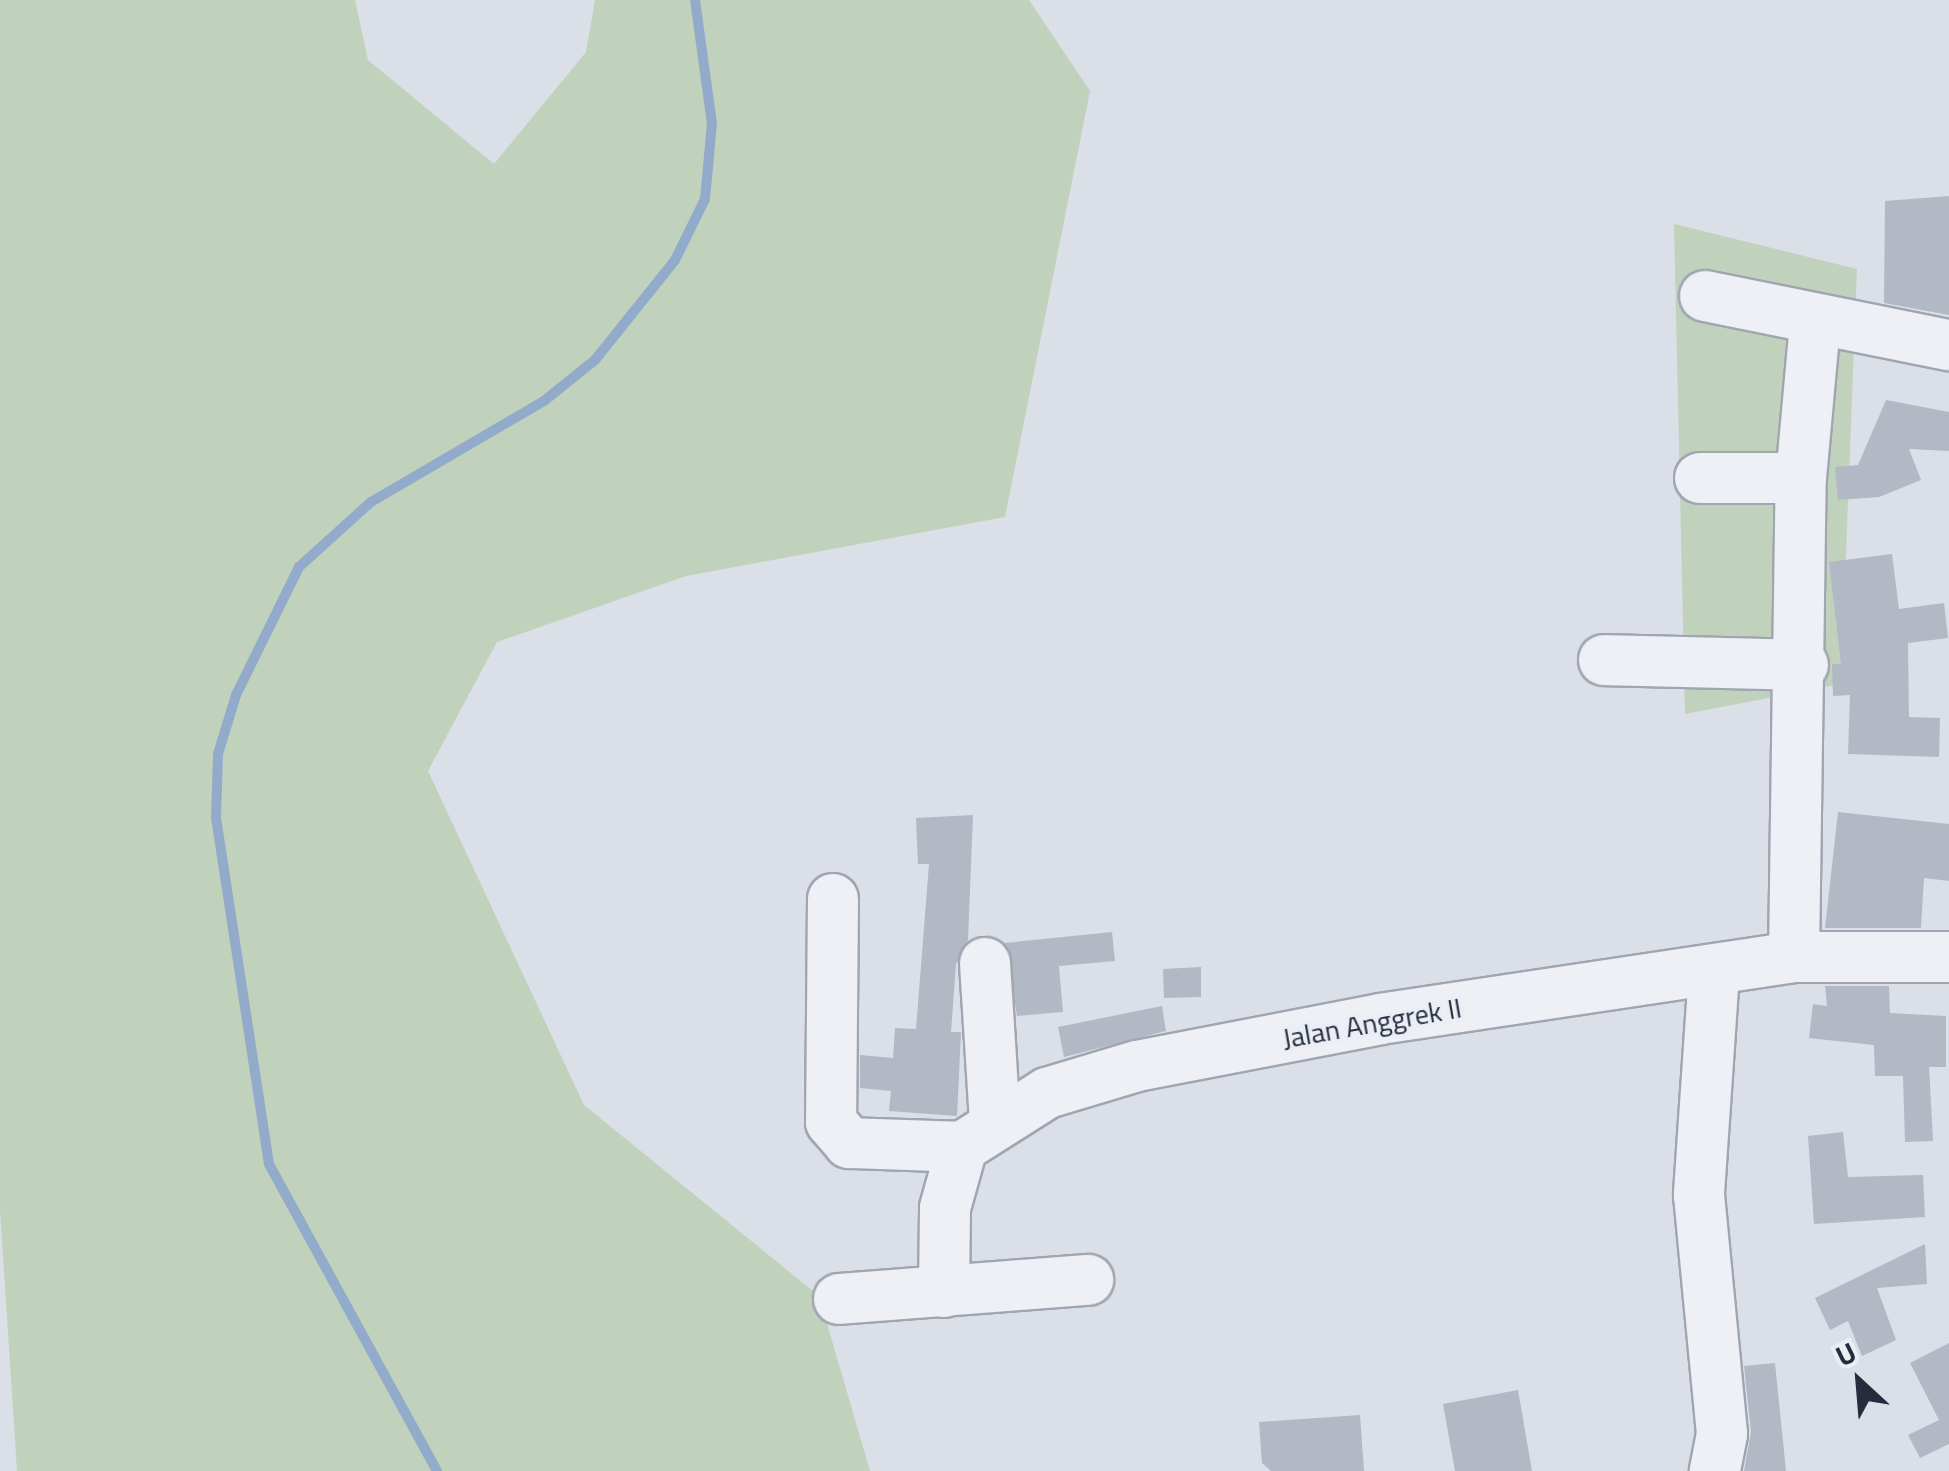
<!DOCTYPE html>
<style>
body{margin:0}
#map{position:relative;width:1949px;height:1471px;overflow:hidden;background:#dbdfe7;font-family:"Titillium Web",sans-serif}
div>[style]{position:absolute}
[style*='--x']{left:calc(var(--x)*1px);top:calc(var(--y)*1px);width:calc(var(--w)*1px);rotate:calc(var(--a)*1deg)}
.green>*{inset:0;background:#c0d2bc}
.stream>*{height:10px;margin:-5px;padding:0 5px;transform-origin:5px;border-radius:5px;background:#93abca}
.building>*{inset:0;background:#b2b8c4}
.roads{filter:drop-shadow(2px 0 #a0a6b1) drop-shadow(-2px 0 #a0a6b1) drop-shadow(0 2px #a0a6b1) drop-shadow(0 -2px #a0a6b1)}
.minor>*{height:50px;margin:-25px;padding:0 25px;transform-origin:25px;border-radius:25px;background:#eef0f5}
span{translate:-50% -50%;white-space:nowrap;text-align:center;line-height:1.15;-webkit-text-stroke:8px #ebeef5;paint-order:stroke}
.street-label{font-size:28px;color:#242c3e}
.north{position:absolute;left:1809px;top:1331px;width:100px;height:100px;-webkit-text-stroke:8px #ebeef5;paint-order:stroke;rotate:334deg;font-size:28px;font-weight:700;line-height:40px;text-align:center;color:#242c3e}
.north::after{content:'';display:block;margin:auto;width:35px;height:45px;background:#242c3e;clip-path:polygon(50% 0,100% 100%,50% 72%,0 100%)}
</style>
<div id="map">
<div class="green">
<i style="clip-path:polygon(0 0,355px 0,368px 60px,494px 164px,586px 52px,595px 0,1029px 0,1090px 91px,1005px 517px,686px 576px,497px 642px,428px 771px,584px 1105px,819px 1296px,870px 1471px,17px 1471px,0 1210px)"></i>
<i style="clip-path:polygon(1674px 224px,1857px 269px,1841px 684px,1685px 714px)"></i>
</div>
<div class="stream">
<i style="--x:437;--y:1471;--w:350;--a:-118.7"></i>
<i style="--x:269;--y:1164;--w:350;--a:-98.7"></i>
<i style="--x:216;--y:818;--w:64;--a:-88.2"></i>
<i style="--x:218;--y:754;--w:62;--a:-73"></i>
<i style="--x:236;--y:695;--w:143;--a:-63.8"></i>
<i style="--x:299;--y:567;--w:97;--a:-42.1"></i>
<i style="--x:371;--y:502;--w:200;--a:-30.3"></i>
<i style="--x:544;--y:401;--w:65;--a:-38.8"></i>
<i style="--x:595;--y:360;--w:128;--a:-51.3"></i>
<i style="--x:675;--y:260;--w:68;--a:-63.8"></i>
<i style="--x:705;--y:199;--w:75;--a:-84.7"></i>
<i style="--x:712;--y:124;--w:125;--a:-97.8"></i>
</div>
<div class="building">
<i style="clip-path:polygon(1949px 196px,1949px 315px,1884px 303px,1885px 201px)"></i>
<i style="clip-path:polygon(1886px 400px,1949px 412px,1949px 451px,1909px 449px,1921px 480px,1879px 497px,1838px 500px,1835px 467px,1858px 465px)"></i>
<i style="clip-path:polygon(1892px 554px,1899px 609px,1944px 603px,1948px 638px,1908px 643px,1909px 717px,1940px 718px,1939px 757px,1848px 754px,1850px 695px,1833px 696px,1832px 664px,1841px 664px,1829px 562px)"></i>
<i style="clip-path:polygon(1838px 812px,1949px 824px,1949px 881px,1924px 878px,1921px 928px,1825px 928px)"></i>
<i style="clip-path:polygon(973px 815px,968px 940px,956px 964px,951px 1032px,961px 1032px,957px 1116px,889px 1111px,891px 1091px,860px 1088px,860px 1055px,893px 1058px,895px 1028px,916px 1029px,929px 864px,918px 864px,916px 818px)"></i>
<i style="clip-path:polygon(1112px 932px,1115px 961px,1059px 966px,1063px 1012px,1017px 1016px,1005px 943px)"></i>
<i style="clip-path:polygon(1201px 967px,1201px 997px,1164px 998px,1163px 969px)"></i>
<i style="clip-path:polygon(1825px 986px,1889px 986px,1890px 1013px,1946px 1016px,1946px 1067px,1929px 1067px,1933px 1141px,1905px 1142px,1903px 1076px,1875px 1076px,1874px 1045px,1809px 1038px,1813px 1004px,1827px 1006px)"></i>
<i style="clip-path:polygon(1162px 1006px,1166px 1031px,1064px 1057px,1058px 1027px)"></i>
<i style="clip-path:polygon(1843px 1132px,1848px 1177px,1923px 1175px,1925px 1217px,1814px 1224px,1808px 1136px)"></i>
<i style="clip-path:polygon(1925px 1244px,1927px 1284px,1877px 1288px,1896px 1340px,1862px 1356px,1848px 1321px,1830px 1330px,1815px 1298px)"></i>
<i style="clip-path:polygon(1949px 1343px,1949px 1444px,1920px 1458px,1908px 1435px,1939px 1420px,1910px 1363px)"></i>
<i style="clip-path:polygon(1775px 1363px,1786px 1471px,1744px 1471px,1751px 1432px,1744px 1366px)"></i>
<i style="clip-path:polygon(1518px 1390px,1532px 1471px,1455px 1471px,1443px 1404px)"></i>
<i style="clip-path:polygon(1360px 1415px,1364px 1471px,1271px 1471px,1262px 1463px,1259px 1422px)"></i>
</div>
<div class="roads">
<div class="minor">
<i style="--x:1705;--y:296;--w:249;--a:11.4"></i>
<i style="--x:1700;--y:478;--w:101;--a:0"></i>
<i style="--x:1604;--y:660;--w:199;--a:1.4"></i>
<i style="--x:833;--y:899;--w:223;--a:90.5"></i>
<i style="--x:831;--y:1122;--w:28;--a:49"></i>
<i style="--x:849;--y:1143;--w:113;--a:2"></i>
<i style="--x:1794;--y:957;--w:479;--a:-89.2"></i>
<i style="--x:1801;--y:478;--w:155;--a:-84.8"></i>
<i style="--x:985;--y:963;--w:157;--a:86.4"></i>
<i style="--x:1714;--y:973;--w:223;--a:93.9"></i>
<i style="--x:1699;--y:1195;--w:240;--a:84.5"></i>
<i style="--x:1722;--y:1434;--w:38;--a:101"></i>
<i style="--x:944;--y:1292;--w:84;--a:-89.3"></i>
<i style="--x:945;--y:1208;--w:63;--a:-74.4"></i>
<i style="--x:962;--y:1147;--w:101;--a:-32.4"></i>
<i style="--x:1047;--y:1093;--w:94;--a:-16.7"></i>
<i style="--x:1137;--y:1066;--w:248;--a:-10.9"></i>
<i style="--x:1380;--y:1019;--w:419;--a:-8.5"></i>
<i style="--x:1794;--y:957;--w:155;--a:0"></i>
<i style="--x:839;--y:1299;--w:250;--a:-4.4"></i>
</div>
</div>
<div class="street-label">
<span style="left:1372px;top:1023px;rotate:-10deg">Jalan Anggrek II</span>
</div>
<div class="north">U</div>
</div>
